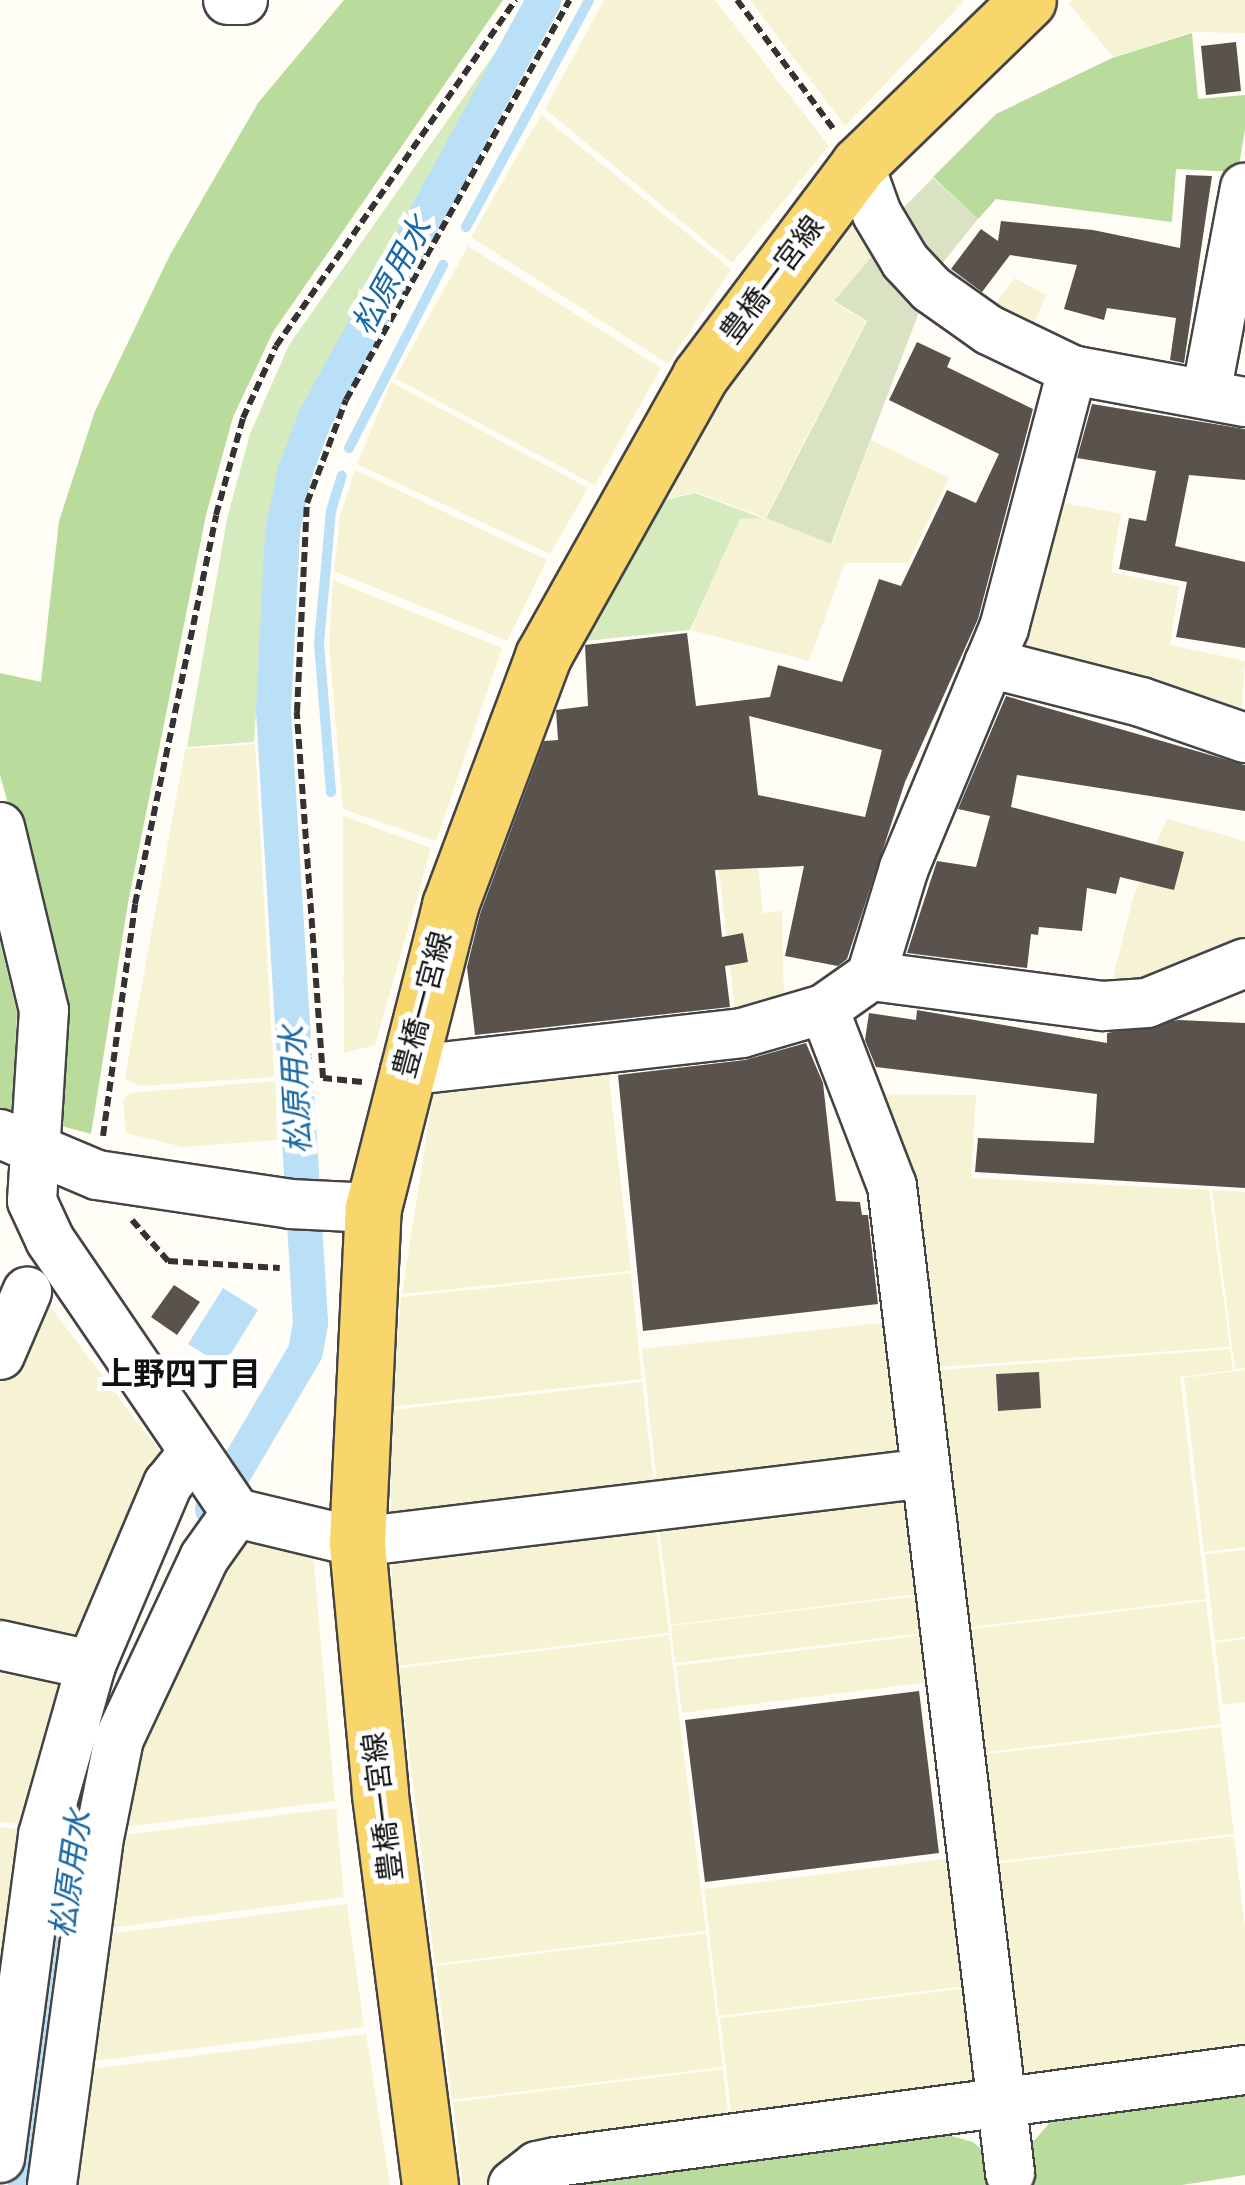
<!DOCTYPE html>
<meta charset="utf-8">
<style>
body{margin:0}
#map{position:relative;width:1245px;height:2185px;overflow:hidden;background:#fffdf5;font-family:"Zilla Slab","Noto Sans JP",serif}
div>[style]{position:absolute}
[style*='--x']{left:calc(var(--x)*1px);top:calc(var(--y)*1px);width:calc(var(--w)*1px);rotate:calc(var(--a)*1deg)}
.farmland>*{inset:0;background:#f6f3d4}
.green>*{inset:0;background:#d5ebbd}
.forest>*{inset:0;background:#b9dc9c}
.cemetery>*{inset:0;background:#d9e3c4}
.water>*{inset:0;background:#b9e0f7}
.stream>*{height:10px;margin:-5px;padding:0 5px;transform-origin:5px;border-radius:5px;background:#b9e0f7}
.canal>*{height:35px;margin:-17.5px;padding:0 17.5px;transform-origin:17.5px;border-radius:17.5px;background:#b9e0f7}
.building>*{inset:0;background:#5a524d}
.path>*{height:6px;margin-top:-3px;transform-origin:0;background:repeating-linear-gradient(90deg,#333 0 10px,transparent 0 15px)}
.roads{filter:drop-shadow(2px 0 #444) drop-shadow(-2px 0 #444) drop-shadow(0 2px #444) drop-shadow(0 -2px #444)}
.minor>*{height:48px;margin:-24px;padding:0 24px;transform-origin:24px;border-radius:24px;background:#fff}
.major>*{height:55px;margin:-27.5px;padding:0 27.5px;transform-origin:27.5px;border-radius:27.5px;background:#f9d66b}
span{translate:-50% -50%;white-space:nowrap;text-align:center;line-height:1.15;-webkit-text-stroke:10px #fff;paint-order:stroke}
.street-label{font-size:30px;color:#111}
.water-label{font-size:32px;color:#1768a6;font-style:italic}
.neighbourhood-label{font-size:32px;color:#111;font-weight:700}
</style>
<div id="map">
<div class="farmland">
<i style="clip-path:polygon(604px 0,715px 0,829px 146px,732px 263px,545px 109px)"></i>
<i style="clip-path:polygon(750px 0,965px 0,845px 126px)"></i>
<i style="clip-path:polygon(1073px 0,1245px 0,1245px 33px,1193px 32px,1113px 57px,1069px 4px)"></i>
<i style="clip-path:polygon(541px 115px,731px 269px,668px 364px,471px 237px)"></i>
<i style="clip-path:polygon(854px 216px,878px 249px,833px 302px,866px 321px,765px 518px,832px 544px,871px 440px,949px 478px,908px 563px,845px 563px,809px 661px,691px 630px,740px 519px,763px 517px,696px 492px,653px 502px,725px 385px)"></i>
<i style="clip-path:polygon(468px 246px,661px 368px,595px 485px,395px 378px)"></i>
<i style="clip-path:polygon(1015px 278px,1046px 295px,1030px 335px,989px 313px)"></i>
<i style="clip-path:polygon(391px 382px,588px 488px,550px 554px,357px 464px)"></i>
<i style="clip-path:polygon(355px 470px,547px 560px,507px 641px,334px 571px,340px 516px)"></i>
<i style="clip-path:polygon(1054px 501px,1121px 514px,1111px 572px,1179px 586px,1170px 645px,1245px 661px,1240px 730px,1005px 662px)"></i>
<i style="clip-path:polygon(333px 580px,502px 648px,436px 841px,343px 809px,329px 646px)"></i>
<i style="clip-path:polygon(255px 744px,274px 1077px,139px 1086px,125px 1078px,185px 749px)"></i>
<i style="clip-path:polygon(711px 804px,757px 854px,763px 913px,782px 911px,784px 1003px,736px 1017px)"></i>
<i style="clip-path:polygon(343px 816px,431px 848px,375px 1045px,344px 1053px)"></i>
<i style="clip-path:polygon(1167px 819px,1245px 841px,1245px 946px,1109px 993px,1133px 898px)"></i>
<i style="clip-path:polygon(607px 1062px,631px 1271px,402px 1294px,435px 1081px)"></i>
<i style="clip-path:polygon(275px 1081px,278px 1140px,183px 1147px,126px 1133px,123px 1101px,130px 1093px)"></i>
<i style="clip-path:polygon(870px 1094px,976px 1095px,971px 1178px,1209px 1190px,1230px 1347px,925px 1368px,902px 1174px,926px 1175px,902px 1173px)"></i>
<i style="clip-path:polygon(1212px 1190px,1245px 1192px,1245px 1368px,1235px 1369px)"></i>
<i style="clip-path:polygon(631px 1273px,642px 1379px,392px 1407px,401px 1297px)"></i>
<i style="clip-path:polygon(39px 1292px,166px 1460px,83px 1647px,0 1634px,0 1381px)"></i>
<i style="clip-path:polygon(890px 1322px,905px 1454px,657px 1483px,642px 1349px)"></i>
<i style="clip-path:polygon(1230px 1349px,1233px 1370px,1180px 1377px,1206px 1599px,956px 1629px,925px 1371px)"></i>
<i style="clip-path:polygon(1245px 1370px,1245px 1547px,1204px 1552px,1184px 1378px)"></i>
<i style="clip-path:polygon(642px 1382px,654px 1483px,391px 1513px,391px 1410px)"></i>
<i style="clip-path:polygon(914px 1488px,927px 1593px,671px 1625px,658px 1520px)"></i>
<i style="clip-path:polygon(655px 1521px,669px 1633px,398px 1666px,390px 1601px,393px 1553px)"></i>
<i style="clip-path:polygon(237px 1533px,313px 1554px,335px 1801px,116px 1828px,123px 1787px)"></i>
<i style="clip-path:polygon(1245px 1550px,1245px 1637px,1215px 1641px,1205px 1554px)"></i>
<i style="clip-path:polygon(927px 1595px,932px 1632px,675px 1663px,671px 1626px)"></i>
<i style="clip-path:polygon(1206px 1601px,1221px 1724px,971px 1754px,956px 1631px)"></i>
<i style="clip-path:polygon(932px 1634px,938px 1681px,682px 1713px,676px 1666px)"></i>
<i style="clip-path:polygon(669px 1635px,706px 1931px,435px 1964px,399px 1668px)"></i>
<i style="clip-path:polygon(1245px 1639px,1245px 1702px,1223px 1705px,1215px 1643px)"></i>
<i style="clip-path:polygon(0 1654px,73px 1679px,33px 1826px,0 1822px)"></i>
<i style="clip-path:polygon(1221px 1727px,1234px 1834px,983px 1863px,971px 1756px)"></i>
<i style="clip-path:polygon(336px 1808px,344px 1897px,101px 1929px,117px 1836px)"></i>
<i style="clip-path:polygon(0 1827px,32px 1831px,0 2029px)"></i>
<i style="clip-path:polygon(1234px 1836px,1245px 1928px,1245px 2053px,1010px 2085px,984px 1865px)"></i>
<i style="clip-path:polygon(960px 1857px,976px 1985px,719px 2016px,704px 1889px)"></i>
<i style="clip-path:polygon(347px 1904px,364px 2027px,86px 2062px,101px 1935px)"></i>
<i style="clip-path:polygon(706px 1933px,723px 2067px,452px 2100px,436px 1966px)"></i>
<i style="clip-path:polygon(976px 1987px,989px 2089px,732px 2120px,720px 2018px)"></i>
<i style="clip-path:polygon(366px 2034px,390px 2185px,71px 2185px,84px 2070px)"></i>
<i style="clip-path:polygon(723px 2069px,729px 2120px,492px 2185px,463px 2185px,453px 2102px)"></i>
</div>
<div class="green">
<i style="clip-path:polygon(524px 12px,301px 417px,268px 532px,254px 742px,187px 747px,227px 519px,250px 434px,289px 345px)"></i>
<i style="clip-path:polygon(695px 493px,762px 518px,740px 519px,690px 630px,576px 642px,653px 503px)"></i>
</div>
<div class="forest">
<i style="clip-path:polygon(344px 0,503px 0,273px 332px,233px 417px,206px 515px,128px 903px,91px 1134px,58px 1125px,24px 861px,0 775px,0 673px,41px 682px,59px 521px,95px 411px,170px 255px,258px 103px)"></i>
<i style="clip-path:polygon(1192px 33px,1198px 99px,1245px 95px,1245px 129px,1238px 172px,1176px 169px,1172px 222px,996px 199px,978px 219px,933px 177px,996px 114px,1112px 58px)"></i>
<i style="clip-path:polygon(0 942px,17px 1012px,12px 1120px,0 1115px)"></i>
<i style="clip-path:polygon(1245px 2086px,1245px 2175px,1182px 2185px,1029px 2185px,1028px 2148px,1052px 2120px)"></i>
<i style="clip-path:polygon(941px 2133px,973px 2142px,987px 2154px,998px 2185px,546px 2185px)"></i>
</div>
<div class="cemetery">
<i style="clip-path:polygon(933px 178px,978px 219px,937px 270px,898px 213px)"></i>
<i style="clip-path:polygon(878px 249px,924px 299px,831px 544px,766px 518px,867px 321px,834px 301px)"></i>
</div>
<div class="water">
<i style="clip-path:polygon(223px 1288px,258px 1310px,223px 1366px,188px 1344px)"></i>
</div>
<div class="stream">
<i style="--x:466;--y:227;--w:258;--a:-61.5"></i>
<i style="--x:349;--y:448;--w:206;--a:-62.8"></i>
<i style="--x:331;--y:792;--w:149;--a:-94.6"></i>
<i style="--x:319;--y:643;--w:133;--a:-84.8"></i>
<i style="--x:331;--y:511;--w:37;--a:-73"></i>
</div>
<div class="canal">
<i style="--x:212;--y:1509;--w:183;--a:-59.5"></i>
<i style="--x:305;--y:1351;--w:29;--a:-80"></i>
<i style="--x:310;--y:1322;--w:613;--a:-93.46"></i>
<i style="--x:273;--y:710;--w:179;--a:-87.1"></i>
<i style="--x:282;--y:531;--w:59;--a:-78.3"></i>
<i style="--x:294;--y:473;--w:58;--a:-69.7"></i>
<i style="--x:314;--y:419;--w:477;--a:-61.3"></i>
<i style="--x:74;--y:1854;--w:123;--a:-77.8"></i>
<i style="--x:25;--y:2185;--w:278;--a:-81.5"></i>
</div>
<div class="building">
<i style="clip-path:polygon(1236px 42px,1241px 91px,1206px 95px,1201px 46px)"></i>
<i style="clip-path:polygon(1186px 175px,1212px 176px,1184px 363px,1170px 360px,1176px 318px,1107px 308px,1104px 320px,1064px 309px,1077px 265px,1010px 255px,982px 292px,951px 269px,981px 229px,998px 241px,1001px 221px,1093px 230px,1180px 248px)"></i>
<i style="clip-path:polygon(evenodd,917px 342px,951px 358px,947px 367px,1033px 409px,978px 619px,905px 782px,847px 959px,838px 966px,785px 956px,804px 866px,715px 870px,722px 937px,743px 933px,748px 962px,725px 966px,730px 1007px,475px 1035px,467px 967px,480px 914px,544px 741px,558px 740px,556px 710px,588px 706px,585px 645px,687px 633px,696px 706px,770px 697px,778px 665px,842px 682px,879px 579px,901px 586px,947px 490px,976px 503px,999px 454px,889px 400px,917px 342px,749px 716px,882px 750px,865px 817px,758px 795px,749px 716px)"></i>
<i style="clip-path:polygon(1092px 404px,1245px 429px,1245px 480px,1189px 475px,1175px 546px,1245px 562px,1245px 648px,1176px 637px,1187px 582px,1119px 569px,1129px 518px,1146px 521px,1156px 471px,1077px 458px)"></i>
<i style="clip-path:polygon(1006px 696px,1245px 765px,1245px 811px,1017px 775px,1011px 807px,1184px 852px,1174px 890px,1120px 877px,1116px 894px,1087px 888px,1082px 931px,1039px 927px,1038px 935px,1031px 934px,1027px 968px,907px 953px,937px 861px,976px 867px,990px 816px,958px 809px)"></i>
<i style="clip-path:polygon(917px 1010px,1107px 1043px,1107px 1033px,1178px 1020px,1245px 1023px,1245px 1188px,975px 1172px,978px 1138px,1094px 1143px,1097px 1094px,876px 1067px,865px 1040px,869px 1013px,916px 1020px)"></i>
<i style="clip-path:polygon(806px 1043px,823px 1083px,836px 1201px,860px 1202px,862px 1215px,868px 1215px,878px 1304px,643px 1331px,618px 1075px,745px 1060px)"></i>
<i style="clip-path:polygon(174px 1285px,200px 1302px,177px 1335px,151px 1317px)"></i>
<i style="clip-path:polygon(1039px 1372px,1041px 1408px,998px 1411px,996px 1374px)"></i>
<i style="clip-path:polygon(919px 1691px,939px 1853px,705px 1882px,685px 1720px)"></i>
</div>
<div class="path">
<i style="--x:737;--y:0;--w:164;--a:53.2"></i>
<i style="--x:362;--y:1082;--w:39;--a:-174"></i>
<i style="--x:323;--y:1078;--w:367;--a:-94.1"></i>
<i style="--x:297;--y:712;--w:209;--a:-87.3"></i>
<i style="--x:307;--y:503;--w:110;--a:-69.3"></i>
<i style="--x:346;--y:400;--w:458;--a:-60.8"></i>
<i style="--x:103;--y:1136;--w:234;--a:-82.1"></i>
<i style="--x:135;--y:904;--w:397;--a:-78.2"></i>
<i style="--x:216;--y:515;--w:101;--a:-74.4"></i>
<i style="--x:243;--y:418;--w:79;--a:-65.4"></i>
<i style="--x:276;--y:346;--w:421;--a:-55.3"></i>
<i style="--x:132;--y:1220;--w:55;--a:48.7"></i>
<i style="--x:168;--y:1261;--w:112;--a:3.6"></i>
</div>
<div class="roads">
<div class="minor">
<i style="--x:228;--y:0;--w:15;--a:0"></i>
<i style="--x:859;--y:164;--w:53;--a:70.2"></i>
<i style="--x:877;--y:214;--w:55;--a:59.2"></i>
<i style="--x:905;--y:261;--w:38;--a:47"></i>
<i style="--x:931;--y:289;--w:71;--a:35.3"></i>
<i style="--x:989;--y:330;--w:92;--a:25.7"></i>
<i style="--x:1072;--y:370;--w:176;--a:10.5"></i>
<i style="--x:1206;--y:394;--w:210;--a:-79.3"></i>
<i style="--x:989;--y:663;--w:157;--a:14.4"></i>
<i style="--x:1141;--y:702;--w:110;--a:19.1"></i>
<i style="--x:0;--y:827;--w:188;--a:76.5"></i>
<i style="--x:44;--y:1010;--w:191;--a:93.6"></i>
<i style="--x:32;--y:1201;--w:43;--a:65.2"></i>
<i style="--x:50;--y:1240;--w:330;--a:55.7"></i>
<i style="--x:236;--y:1513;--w:124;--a:13.5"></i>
<i style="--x:357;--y:1542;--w:573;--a:-6.91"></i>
<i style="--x:871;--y:976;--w:113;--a:-73"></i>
<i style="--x:904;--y:868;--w:260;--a:-67.4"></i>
<i style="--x:1004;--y:628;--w:267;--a:-75.2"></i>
<i style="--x:824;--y:1009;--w:190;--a:69"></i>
<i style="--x:892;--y:1186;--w:994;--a:83.18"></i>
<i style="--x:405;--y:1071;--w:339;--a:-6.4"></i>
<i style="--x:742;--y:1033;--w:85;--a:-16.3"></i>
<i style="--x:824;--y:1009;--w:57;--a:-35.1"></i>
<i style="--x:871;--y:976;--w:234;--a:7.4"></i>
<i style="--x:1103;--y:1006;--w:44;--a:-3.9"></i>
<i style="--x:1147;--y:1003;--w:106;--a:-22.2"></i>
<i style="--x:0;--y:1134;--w:105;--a:22.9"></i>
<i style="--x:97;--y:1175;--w:195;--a:8.5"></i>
<i style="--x:290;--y:1204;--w:83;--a:2.8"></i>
<i style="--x:0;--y:1355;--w:69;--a:-66.8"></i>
<i style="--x:0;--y:1645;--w:93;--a:12.4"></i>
<i style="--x:0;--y:2158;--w:326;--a:-82.4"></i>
<i style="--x:43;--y:1835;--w:177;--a:-74.2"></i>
<i style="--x:91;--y:1665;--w:197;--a:-67"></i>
<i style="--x:168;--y:1484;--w:38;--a:-51"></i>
<i style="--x:52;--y:2185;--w:345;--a:-82.3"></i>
<i style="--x:98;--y:1843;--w:106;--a:-78.6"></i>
<i style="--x:119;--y:1739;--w:200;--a:-64.8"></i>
<i style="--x:204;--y:1558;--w:55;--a:-54.6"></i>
<i style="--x:513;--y:2185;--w:31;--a:-38"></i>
<i style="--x:537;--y:2166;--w:19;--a:-12"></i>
<i style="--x:556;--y:2162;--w:695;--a:-7.61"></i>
</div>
<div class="major">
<i style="--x:430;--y:2185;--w:396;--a:-97.3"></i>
<i style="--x:380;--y:1792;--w:251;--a:-95.3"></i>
<i style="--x:357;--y:1542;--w:334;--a:-87.3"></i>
<i style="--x:373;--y:1208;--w:313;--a:-75.7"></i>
<i style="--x:450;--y:905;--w:266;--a:-69.5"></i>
<i style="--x:543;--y:656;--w:321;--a:-60.7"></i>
<i style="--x:700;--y:376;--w:265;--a:-53.1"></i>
<i style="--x:859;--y:164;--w:235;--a:-44.1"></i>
</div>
</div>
<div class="street-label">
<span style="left:772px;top:280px;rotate:-53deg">豊橋一宮線</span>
<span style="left:423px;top:1005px;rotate:-75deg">豊橋一宮線</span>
<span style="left:383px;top:1807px;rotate:-97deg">豊橋一宮線</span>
</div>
<div class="water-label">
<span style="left:392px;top:276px;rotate:-61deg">松原用水</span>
<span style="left:296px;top:1090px;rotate:-93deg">松原用水</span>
<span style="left:71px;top:1874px;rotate:-82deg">松原用水</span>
</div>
<div class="neighbourhood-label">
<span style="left:181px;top:1374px">上野四丁目</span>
</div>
</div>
